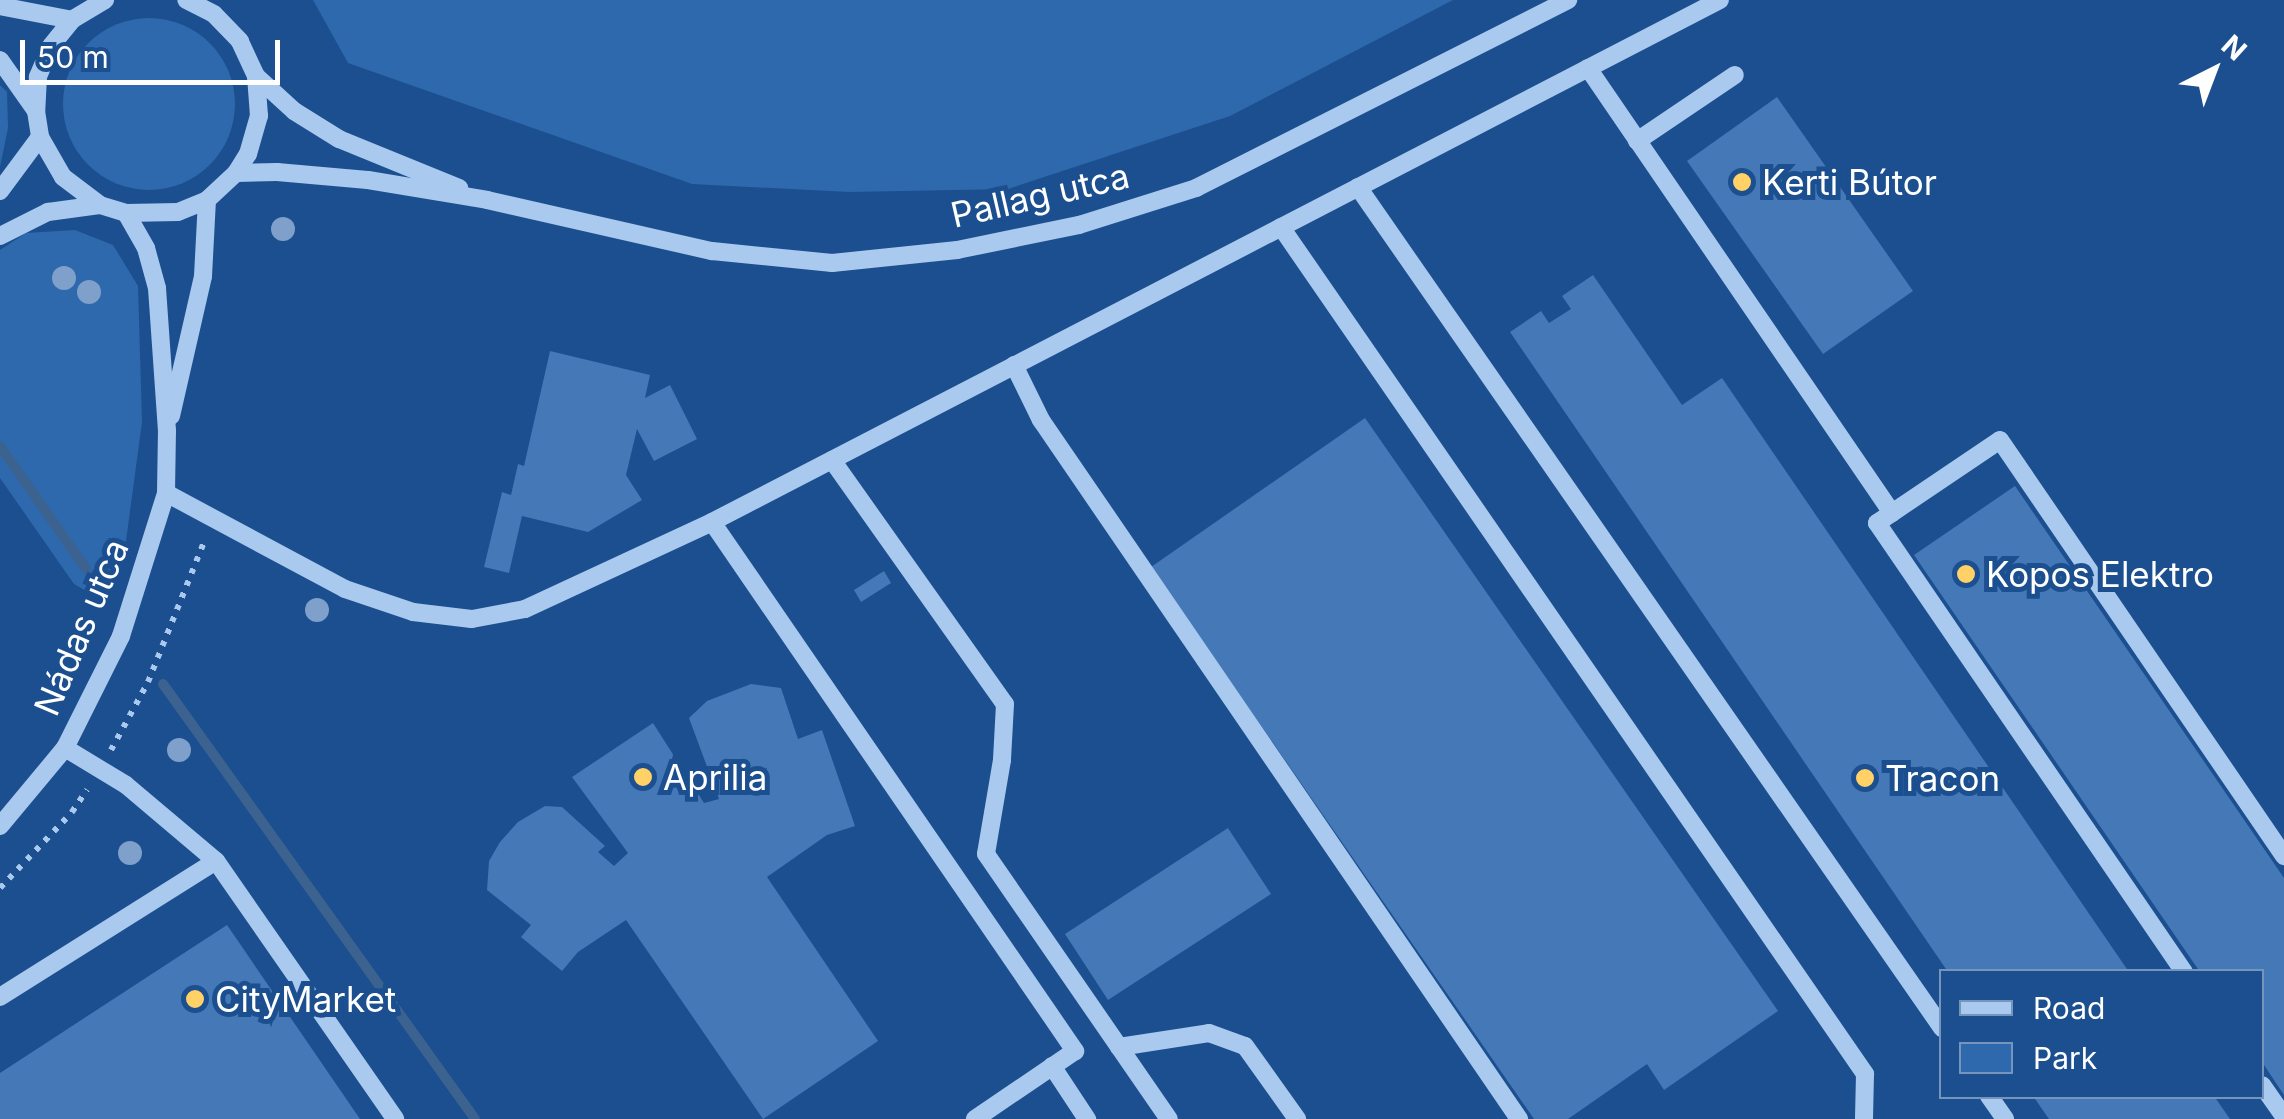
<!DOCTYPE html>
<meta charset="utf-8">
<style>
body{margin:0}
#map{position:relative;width:2284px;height:1119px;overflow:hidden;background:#1b4f8f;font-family:Inter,sans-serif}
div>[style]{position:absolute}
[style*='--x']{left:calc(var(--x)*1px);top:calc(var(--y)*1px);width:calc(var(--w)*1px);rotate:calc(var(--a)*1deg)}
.green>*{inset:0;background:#2e69ad}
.round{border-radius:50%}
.stream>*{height:10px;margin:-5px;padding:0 5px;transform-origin:5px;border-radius:5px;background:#3c6290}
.building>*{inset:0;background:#4478b7}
.path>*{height:6px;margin-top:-3px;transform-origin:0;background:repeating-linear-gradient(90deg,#a9c9ee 0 5px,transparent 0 13px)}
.minor>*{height:18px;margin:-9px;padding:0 9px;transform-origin:9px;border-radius:9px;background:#a9c9ee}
.trees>*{width:24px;height:24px;margin:-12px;border-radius:50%;background:#7ea0ca}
.dots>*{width:28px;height:28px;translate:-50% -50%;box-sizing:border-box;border:5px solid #1b4f8f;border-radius:50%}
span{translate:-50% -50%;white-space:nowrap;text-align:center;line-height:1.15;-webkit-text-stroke:10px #1b4f8f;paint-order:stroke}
.poi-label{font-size:35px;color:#fff}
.left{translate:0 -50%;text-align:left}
.street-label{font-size:35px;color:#fff}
.legend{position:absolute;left:1939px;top:969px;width:325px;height:130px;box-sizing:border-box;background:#1b4f8f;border:2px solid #7695bc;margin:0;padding:12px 18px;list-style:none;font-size:30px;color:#fff}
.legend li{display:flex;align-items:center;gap:20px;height:50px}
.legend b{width:50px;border:2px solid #7695bc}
.north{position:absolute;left:2164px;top:20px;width:100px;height:100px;-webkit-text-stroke:8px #1b4f8f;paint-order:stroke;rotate:42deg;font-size:28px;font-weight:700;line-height:40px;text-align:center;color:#fff}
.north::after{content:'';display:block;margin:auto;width:35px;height:45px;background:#fff;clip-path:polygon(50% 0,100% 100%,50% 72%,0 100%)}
.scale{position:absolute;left:20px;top:40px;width:260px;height:45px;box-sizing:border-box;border:5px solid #fff;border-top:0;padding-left:12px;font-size:30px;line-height:35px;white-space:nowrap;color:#fff;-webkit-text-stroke:8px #1b4f8f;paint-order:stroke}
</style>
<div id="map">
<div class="green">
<i style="clip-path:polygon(313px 0,1453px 0,1230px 116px,1008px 189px,849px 192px,692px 184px,348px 63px)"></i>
<i class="round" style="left:63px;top:18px;width:172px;height:172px"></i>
<i style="clip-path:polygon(0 85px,7px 92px,8px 128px,0 167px)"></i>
<i style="clip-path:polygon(75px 230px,113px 245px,138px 286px,142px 422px,126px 541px,100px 599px,74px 584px,0 478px,0 250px,26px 233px)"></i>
</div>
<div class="stream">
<i style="--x:0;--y:446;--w:150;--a:55"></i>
<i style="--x:163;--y:684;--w:535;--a:54.35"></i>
</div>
<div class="building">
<i style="clip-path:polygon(1777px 97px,1913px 291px,1823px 354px,1687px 161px)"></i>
<i style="clip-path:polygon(1593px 275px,1682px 405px,1722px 378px,2129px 972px,1948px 972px,1510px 332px,1541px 311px,1549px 323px,1571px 309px,1562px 296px)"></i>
<i style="clip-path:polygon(550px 351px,650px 375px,645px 398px,670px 385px,697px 439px,654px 461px,637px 429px,626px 475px,642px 500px,588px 532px,522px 516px,509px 573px,484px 567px,502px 492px,511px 495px,518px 464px,524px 466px)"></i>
<i style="clip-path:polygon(1365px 418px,1778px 1011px,1664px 1090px,1647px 1064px,1568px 1119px,1534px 1119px,1151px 567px)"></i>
<i style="clip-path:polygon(2015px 486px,2284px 878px,2284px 1095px,2262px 1062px,2262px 972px,2200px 972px,1914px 555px)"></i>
<i style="clip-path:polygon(884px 571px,891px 583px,861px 602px,854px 590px)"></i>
<i style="clip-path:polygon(751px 684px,781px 688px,798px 739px,822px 730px,855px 826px,827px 835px,767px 877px,878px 1041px,763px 1119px,626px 920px,578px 952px,562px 971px,521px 937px,531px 925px,487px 890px,489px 861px,500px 842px,518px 822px,545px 806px,562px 807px,605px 846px,598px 852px,614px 866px,628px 853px,572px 777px,653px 723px,704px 803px,719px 799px,689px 718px,707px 701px)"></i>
<i style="clip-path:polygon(1228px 828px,1271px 894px,1108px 1000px,1065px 934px)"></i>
<i style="clip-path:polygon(227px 925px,360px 1119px,0 1119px,0 1073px)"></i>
<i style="clip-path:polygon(2033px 1096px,2214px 1096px,2230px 1119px,2049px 1119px)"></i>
</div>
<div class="path">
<i style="--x:111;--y:750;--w:77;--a:-61.4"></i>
<i style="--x:148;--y:682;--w:151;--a:-68.2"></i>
<i style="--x:0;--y:888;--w:105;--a:-46.5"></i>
<i style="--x:72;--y:812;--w:27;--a:-56"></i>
</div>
<div class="minor">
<i style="--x:105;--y:0;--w:39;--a:149"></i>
<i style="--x:72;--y:20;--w:33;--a:129"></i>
<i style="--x:51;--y:46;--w:34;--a:113"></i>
<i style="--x:38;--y:77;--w:34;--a:93"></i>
<i style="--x:36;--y:111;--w:26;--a:81"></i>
<i style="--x:40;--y:137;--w:46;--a:60.1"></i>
<i style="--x:63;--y:177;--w:46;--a:37.1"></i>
<i style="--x:100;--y:205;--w:27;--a:17"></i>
<i style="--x:126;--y:213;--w:52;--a:-1.1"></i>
<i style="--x:178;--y:212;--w:31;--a:-22"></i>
<i style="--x:207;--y:200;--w:40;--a:-43"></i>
<i style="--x:236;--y:173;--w:22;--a:-58"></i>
<i style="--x:248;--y:154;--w:40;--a:-74"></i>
<i style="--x:259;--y:116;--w:40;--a:-94.3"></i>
<i style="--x:256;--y:76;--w:38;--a:-115"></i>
<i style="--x:240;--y:41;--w:37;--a:-134"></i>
<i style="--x:214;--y:14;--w:31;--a:-153"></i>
<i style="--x:0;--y:6;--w:73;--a:11"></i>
<i style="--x:0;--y:60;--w:62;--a:54.8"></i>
<i style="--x:1588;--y:68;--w:539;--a:55.66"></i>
<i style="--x:256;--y:76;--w:52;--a:42.6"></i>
<i style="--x:294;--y:111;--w:53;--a:31.9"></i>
<i style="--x:339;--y:139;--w:130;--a:22.2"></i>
<i style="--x:1637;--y:141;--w:118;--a:-34"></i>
<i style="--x:236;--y:173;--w:41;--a:-1.4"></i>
<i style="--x:277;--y:172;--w:91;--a:5"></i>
<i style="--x:368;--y:180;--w:121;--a:9.5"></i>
<i style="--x:487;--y:200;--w:231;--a:12.8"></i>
<i style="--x:712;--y:251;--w:121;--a:5.7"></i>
<i style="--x:832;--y:263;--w:126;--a:-5.9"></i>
<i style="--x:957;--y:250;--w:125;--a:-11.6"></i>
<i style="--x:1079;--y:225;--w:123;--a:-17.5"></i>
<i style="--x:1196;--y:188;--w:417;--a:-26.8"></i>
<i style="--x:1358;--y:187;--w:1024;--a:55.22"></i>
<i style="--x:0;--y:191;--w:67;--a:-53.5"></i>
<i style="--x:1281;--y:227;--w:1029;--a:55.41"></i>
<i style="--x:1865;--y:1074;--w:45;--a:91.3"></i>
<i style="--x:0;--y:236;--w:54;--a:-26.6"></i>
<i style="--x:48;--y:212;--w:52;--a:-7.7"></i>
<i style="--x:1014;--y:365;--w:61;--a:63.9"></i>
<i style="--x:1041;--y:420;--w:847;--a:55.63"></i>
<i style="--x:171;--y:416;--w:144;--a:-77.1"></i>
<i style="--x:203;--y:276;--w:76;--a:-87"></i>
<i style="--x:832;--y:460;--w:299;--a:54.7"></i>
<i style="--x:1005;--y:704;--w:56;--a:93.1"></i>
<i style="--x:1002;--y:760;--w:95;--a:99.7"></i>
<i style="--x:986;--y:854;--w:322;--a:55.4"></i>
<i style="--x:166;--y:493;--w:203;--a:28.2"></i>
<i style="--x:345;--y:589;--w:72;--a:18.7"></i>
<i style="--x:413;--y:612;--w:59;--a:6.8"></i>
<i style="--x:472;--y:619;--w:54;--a:-10.7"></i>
<i style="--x:525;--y:609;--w:206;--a:-24.9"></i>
<i style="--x:712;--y:522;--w:1135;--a:-27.38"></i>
<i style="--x:712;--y:522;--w:642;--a:55.54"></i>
<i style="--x:1075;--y:1051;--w:121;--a:145.8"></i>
<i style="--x:65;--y:748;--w:71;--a:31.2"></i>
<i style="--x:126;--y:785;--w:118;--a:40.2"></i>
<i style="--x:216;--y:861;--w:314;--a:55.2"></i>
<i style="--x:0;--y:826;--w:102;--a:-50.2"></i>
<i style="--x:65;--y:748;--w:125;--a:-63.4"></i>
<i style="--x:121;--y:636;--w:150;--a:-72.5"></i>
<i style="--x:166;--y:493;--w:62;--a:-89.1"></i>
<i style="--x:167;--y:431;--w:143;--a:-94"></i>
<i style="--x:157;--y:288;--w:41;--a:-105.4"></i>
<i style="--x:146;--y:248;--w:40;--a:-119.7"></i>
<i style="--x:2184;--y:972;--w:544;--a:-124.36"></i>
<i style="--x:1877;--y:523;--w:148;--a:-34"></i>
<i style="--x:2000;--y:440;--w:504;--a:55.68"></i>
<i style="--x:0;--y:997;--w:255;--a:-32.2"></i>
<i style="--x:1119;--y:1047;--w:91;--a:-8.8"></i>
<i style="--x:1209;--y:1033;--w:38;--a:20"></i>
<i style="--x:1245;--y:1046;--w:90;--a:54.5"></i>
<i style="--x:1052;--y:1066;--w:64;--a:56.6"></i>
<i style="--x:2262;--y:1085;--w:39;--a:55"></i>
<i style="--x:1989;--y:1096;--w:28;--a:55"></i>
</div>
<div class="trees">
<i style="left:283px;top:229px"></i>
<i style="left:64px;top:278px"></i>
<i style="left:89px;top:292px"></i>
<i style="left:317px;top:610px"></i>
<i style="left:179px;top:750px"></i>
<i style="left:130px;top:853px"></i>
</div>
<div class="dots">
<i style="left:1742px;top:182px;background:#ffd166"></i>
<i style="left:1966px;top:574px;background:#ffd166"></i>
<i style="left:643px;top:777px;background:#ffd166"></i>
<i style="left:1865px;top:778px;background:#ffd166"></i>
<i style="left:195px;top:999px;background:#ffd166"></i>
</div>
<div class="poi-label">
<span class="left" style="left:1762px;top:182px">Kerti Bútor</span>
<span class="left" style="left:1986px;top:574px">Kopos Elektro</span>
<span class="left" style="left:663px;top:777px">Aprilia</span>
<span class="left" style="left:1885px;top:778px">Tracon</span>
<span class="left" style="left:215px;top:999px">CityMarket</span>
</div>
<div class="street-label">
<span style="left:1040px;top:195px;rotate:-13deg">Pallag utca</span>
<span style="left:81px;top:627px;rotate:-67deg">Nádas utca</span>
</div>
<ul class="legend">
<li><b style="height:12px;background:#a9c9ee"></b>Road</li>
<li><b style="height:28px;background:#2e69ad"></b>Park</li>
</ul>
<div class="north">N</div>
<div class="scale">50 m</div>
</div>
